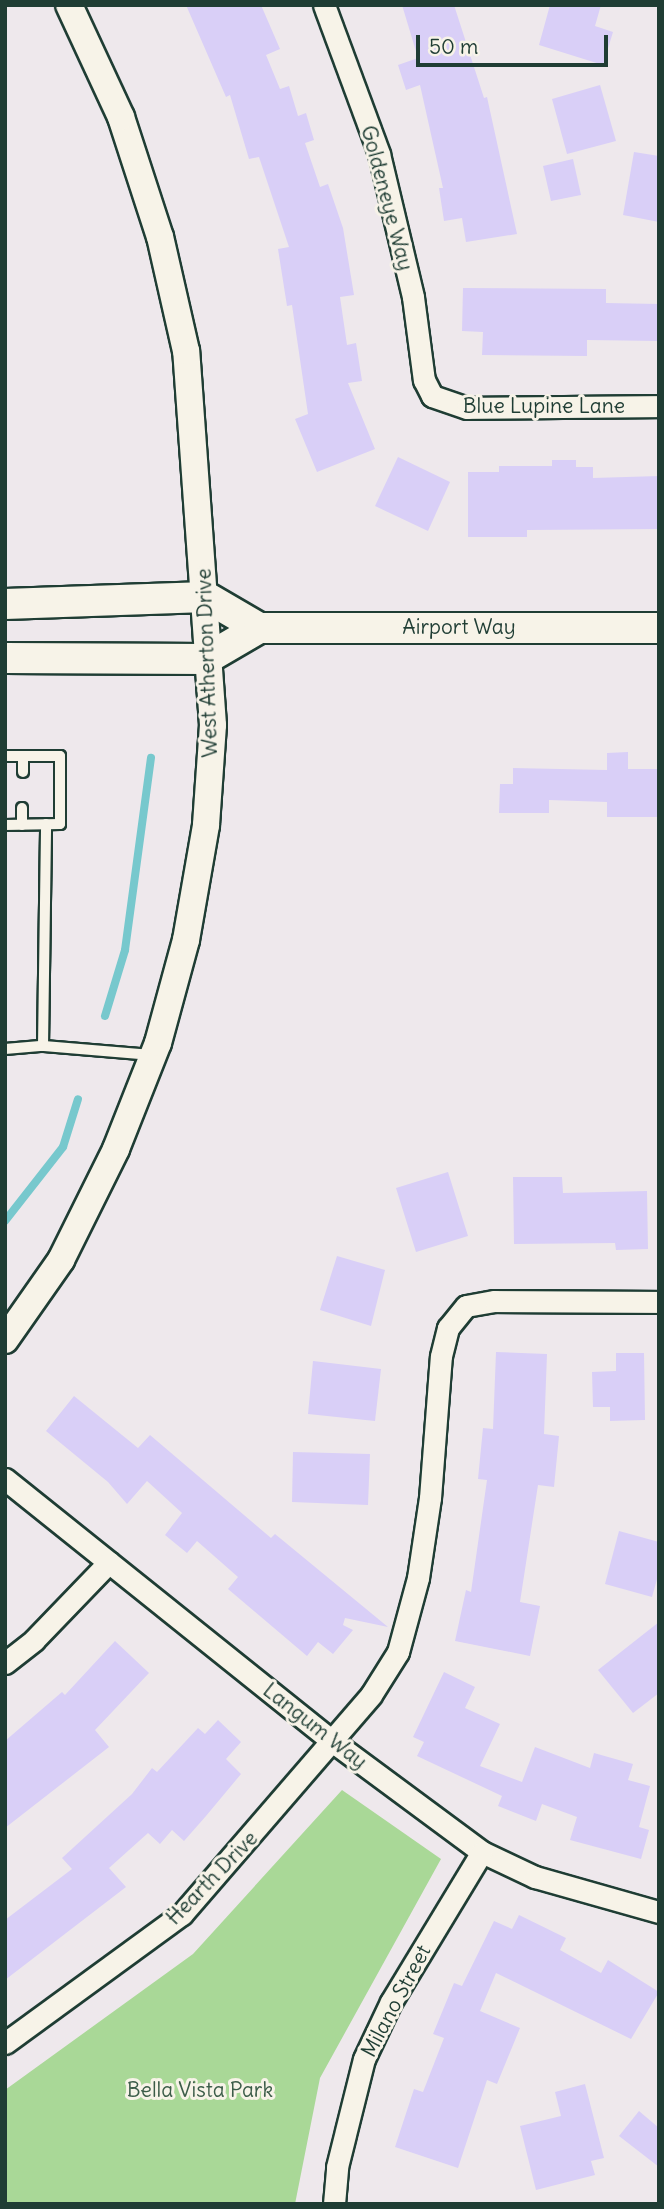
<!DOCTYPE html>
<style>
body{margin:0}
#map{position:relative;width:664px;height:2209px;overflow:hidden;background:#eee8ec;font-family:Delius,sans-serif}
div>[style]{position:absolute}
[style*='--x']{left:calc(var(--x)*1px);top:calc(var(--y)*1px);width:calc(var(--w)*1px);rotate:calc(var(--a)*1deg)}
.green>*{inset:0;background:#a9d897}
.stream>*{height:8px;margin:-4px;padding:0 4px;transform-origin:4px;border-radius:4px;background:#77c8cd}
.building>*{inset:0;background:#d9cff7}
.roads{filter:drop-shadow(2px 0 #1f3d34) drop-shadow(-2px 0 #1f3d34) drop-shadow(0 2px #1f3d34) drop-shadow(0 -2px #1f3d34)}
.service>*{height:10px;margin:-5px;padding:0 5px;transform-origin:5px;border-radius:5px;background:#f7f3e8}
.minor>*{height:21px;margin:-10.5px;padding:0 10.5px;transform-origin:10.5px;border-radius:10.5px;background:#f7f3e8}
.tertiary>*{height:26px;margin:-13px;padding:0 13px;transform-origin:13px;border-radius:13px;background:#f7f3e8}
.secondary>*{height:30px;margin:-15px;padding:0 15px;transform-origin:15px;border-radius:15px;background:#f7f3e8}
span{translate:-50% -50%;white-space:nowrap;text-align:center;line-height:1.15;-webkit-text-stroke:6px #f7f3e8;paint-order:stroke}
.street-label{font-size:21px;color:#1f3d34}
.park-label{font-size:21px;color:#3b5c48}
.frame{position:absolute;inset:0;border:7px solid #1f3d34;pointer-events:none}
.scale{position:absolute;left:416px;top:35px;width:192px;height:32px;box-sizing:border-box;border:4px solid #1f3d34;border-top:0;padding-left:9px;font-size:21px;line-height:24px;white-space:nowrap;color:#1f3d34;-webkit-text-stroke:5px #f7f3e8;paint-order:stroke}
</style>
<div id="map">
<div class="green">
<i style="clip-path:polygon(342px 1790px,441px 1859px,320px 2078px,295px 2204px,5px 2204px,5px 2090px,193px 1954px)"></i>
</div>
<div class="stream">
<i style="--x:105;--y:1016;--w:69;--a:-73.1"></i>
<i style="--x:125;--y:950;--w:194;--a:-82.3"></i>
<i style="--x:5;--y:1221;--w:94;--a:-51.9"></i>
<i style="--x:63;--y:1147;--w:50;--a:-72.6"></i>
</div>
<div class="building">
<i style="clip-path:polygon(186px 5px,261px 5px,280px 49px,266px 55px,280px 89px,289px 86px,298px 116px,306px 113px,314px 140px,305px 143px,320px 187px,328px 184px,343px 228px,354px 295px,340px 297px,347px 345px,356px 343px,362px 381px,348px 383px,375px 449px,317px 472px,295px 419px,308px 414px,292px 305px,287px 306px,278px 249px,289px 247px,259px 157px,249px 159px,230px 95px,226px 97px)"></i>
<i style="clip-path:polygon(402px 5px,454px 5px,484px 98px,487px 97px,517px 234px,466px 242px,462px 218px,444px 221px,439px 188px,443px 188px,420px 85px,406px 90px,398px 65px,418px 58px)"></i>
<i style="clip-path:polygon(550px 5px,601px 5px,595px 26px,613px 32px,603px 65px,539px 45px)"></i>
<i style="clip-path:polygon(600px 85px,616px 141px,567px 154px,552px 99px)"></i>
<i style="clip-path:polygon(634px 152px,659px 156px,659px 222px,623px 215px)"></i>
<i style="clip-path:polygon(573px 159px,581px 195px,551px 201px,543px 166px)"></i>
<i style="clip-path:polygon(463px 288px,606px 289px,606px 303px,659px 304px,659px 341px,587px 340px,587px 356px,482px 355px,483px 332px,462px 331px)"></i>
<i style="clip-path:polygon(398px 457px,450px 482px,428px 531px,375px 506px)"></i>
<i style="clip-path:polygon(552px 460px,576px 460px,576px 467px,593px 467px,593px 478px,659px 476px,659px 529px,527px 530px,527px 537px,468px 537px,468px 472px,499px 472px,499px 466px,552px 466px)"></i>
<i style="clip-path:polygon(628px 752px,628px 769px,659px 769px,659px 817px,607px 817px,607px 802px,549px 800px,549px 813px,499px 813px,500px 784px,513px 784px,513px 768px,607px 770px,607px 753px)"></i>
<i style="clip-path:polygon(448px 1172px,468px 1236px,416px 1252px,396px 1188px)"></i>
<i style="clip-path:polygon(513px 1177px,562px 1177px,563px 1193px,647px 1191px,648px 1249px,616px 1250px,615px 1243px,514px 1244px)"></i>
<i style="clip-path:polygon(337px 1256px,385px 1270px,371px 1326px,320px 1310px)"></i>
<i style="clip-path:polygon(496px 1352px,547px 1354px,544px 1434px,559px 1436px,554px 1487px,538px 1485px,520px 1602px,540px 1606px,530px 1656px,455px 1641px,466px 1590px,471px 1592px,487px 1480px,478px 1479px,483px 1428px,493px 1429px)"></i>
<i style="clip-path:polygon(616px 1353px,644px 1353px,645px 1420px,610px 1421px,610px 1407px,593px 1407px,592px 1372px,616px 1371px)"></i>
<i style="clip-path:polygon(313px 1361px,381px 1369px,375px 1421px,308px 1414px)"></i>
<i style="clip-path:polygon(74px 1396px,138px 1448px,150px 1435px,271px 1538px,275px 1534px,388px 1627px,345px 1618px,343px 1625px,353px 1630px,333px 1654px,318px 1642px,307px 1656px,228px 1589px,238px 1577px,197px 1541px,187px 1553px,165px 1535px,182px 1513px,147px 1481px,127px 1504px,108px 1482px,46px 1431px)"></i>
<i style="clip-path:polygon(293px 1452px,370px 1454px,368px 1505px,292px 1502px)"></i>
<i style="clip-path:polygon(619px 1531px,659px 1542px,659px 1572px,652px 1597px,605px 1584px)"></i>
<i style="clip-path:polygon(659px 1622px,659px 1693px,633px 1713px,598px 1670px)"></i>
<i style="clip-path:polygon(115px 1641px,149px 1673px,95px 1730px,109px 1747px,5px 1828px,5px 1741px,62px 1692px,65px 1695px)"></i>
<i style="clip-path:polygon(444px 1672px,475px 1687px,465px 1708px,500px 1724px,480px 1766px,522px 1782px,535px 1747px,590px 1768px,594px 1753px,633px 1764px,628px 1780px,650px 1786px,639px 1827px,649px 1830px,641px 1859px,570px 1840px,577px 1817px,542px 1804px,536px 1821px,498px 1806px,502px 1796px,417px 1756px,424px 1742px,413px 1737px)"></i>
<i style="clip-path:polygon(218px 1720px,241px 1742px,226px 1759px,241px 1774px,206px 1816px,184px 1841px,172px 1830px,160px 1844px,148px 1833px,109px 1868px,126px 1887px,5px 1980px,5px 1920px,72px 1869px,62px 1858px,132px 1794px,152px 1768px,157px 1772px,198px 1728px,205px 1734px)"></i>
<i style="clip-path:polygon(519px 1915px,566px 1938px,560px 1950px,601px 1973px,608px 1960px,659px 1992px,631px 2039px,496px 1973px,480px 2011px,520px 2028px,497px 2084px,487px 2080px,458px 2168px,395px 2147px,414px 2089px,423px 2092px,444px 2038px,433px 2034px,454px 1983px,462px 1986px,494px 1921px,512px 1929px)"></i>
<i style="clip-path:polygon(585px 2084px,604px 2158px,591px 2161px,595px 2175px,536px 2190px,520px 2126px,561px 2116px,555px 2092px)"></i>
<i style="clip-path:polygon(639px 2111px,659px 2128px,659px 2167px,619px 2136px)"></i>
</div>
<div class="roads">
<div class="service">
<i style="--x:5;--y:756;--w:55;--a:0"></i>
<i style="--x:60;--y:756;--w:68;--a:90"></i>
<i style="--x:60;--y:824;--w:55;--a:179"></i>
<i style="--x:23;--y:756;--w:16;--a:90"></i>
<i style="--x:22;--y:825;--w:17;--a:-90"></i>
<i style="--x:43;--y:1046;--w:222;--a:-89.2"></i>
<i style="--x:5;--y:1049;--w:38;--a:-5"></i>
<i style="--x:43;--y:1046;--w:110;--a:4.7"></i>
</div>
<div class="minor">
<i style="--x:324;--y:5;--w:159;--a:69.7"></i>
<i style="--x:379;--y:154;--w:147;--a:76.6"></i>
<i style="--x:413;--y:297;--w:84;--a:82.5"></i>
<i style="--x:424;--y:380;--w:18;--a:63"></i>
<i style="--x:432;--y:396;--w:37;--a:19"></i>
<i style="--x:467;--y:408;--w:192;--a:-0.6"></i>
<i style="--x:5;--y:1479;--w:419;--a:38.7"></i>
<i style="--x:332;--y:1741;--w:187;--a:36.5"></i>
<i style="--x:482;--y:1852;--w:59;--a:25.3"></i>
<i style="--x:535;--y:1877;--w:129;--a:15.8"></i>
<i style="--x:5;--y:1663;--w:37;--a:-38"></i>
<i style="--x:34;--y:1640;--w:108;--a:-46.1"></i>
<i style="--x:5;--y:2043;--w:219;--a:-36.1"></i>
<i style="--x:182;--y:1914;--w:289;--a:-49.2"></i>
<i style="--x:371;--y:1695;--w:51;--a:-57.9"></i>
<i style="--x:398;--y:1652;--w:77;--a:-74.9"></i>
<i style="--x:418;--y:1578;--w:81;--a:-81.5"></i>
<i style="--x:430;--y:1498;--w:142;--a:-85.6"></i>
<i style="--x:441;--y:1356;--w:29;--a:-76"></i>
<i style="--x:448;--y:1328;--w:28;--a:-51"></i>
<i style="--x:466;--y:1306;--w:29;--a:-10"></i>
<i style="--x:495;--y:1301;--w:164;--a:0.3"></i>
<i style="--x:334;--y:2204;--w:37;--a:-85"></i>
<i style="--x:337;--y:2167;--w:111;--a:-76"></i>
<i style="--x:364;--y:2059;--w:63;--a:-64.7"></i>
<i style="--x:391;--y:2002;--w:175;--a:-58.8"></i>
</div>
<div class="tertiary">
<i style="--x:5;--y:1340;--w:98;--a:-55"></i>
<i style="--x:61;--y:1260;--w:124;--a:-63.6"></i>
<i style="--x:116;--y:1149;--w:114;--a:-68.4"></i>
<i style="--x:158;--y:1043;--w:107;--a:-74.8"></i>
<i style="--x:186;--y:940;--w:117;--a:-80.1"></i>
<i style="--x:206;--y:825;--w:100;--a:-86"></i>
<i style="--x:213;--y:725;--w:375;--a:-94.1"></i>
<i style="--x:186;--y:351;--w:117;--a:-102.8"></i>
<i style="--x:160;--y:237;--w:126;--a:-108"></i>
<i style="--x:121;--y:117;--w:123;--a:-114.9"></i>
</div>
<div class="secondary">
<i style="--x:5;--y:604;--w:201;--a:-2"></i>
<i style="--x:206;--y:597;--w:61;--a:30.3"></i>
<i style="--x:5;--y:658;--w:201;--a:0.3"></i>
<i style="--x:206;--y:659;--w:61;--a:-30.3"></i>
<i style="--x:259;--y:628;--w:400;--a:0"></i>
</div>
</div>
<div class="street-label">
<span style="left:387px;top:198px;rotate:75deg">Goldeneye Way</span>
<span style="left:544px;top:406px">Blue Lupine Lane</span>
<span style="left:459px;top:627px">Airport Way</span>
<span style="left:207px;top:663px;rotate:-92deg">West Atherton Drive</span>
<span style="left:315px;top:1726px;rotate:38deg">Langum Way</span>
<span style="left:212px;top:1878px;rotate:-46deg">Hearth Drive</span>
<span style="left:396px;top:2001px;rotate:-62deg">Milano Street</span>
</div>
<div class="park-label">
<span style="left:200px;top:2090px">Bella Vista Park</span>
</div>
<div class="frame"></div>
<div class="scale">50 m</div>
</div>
